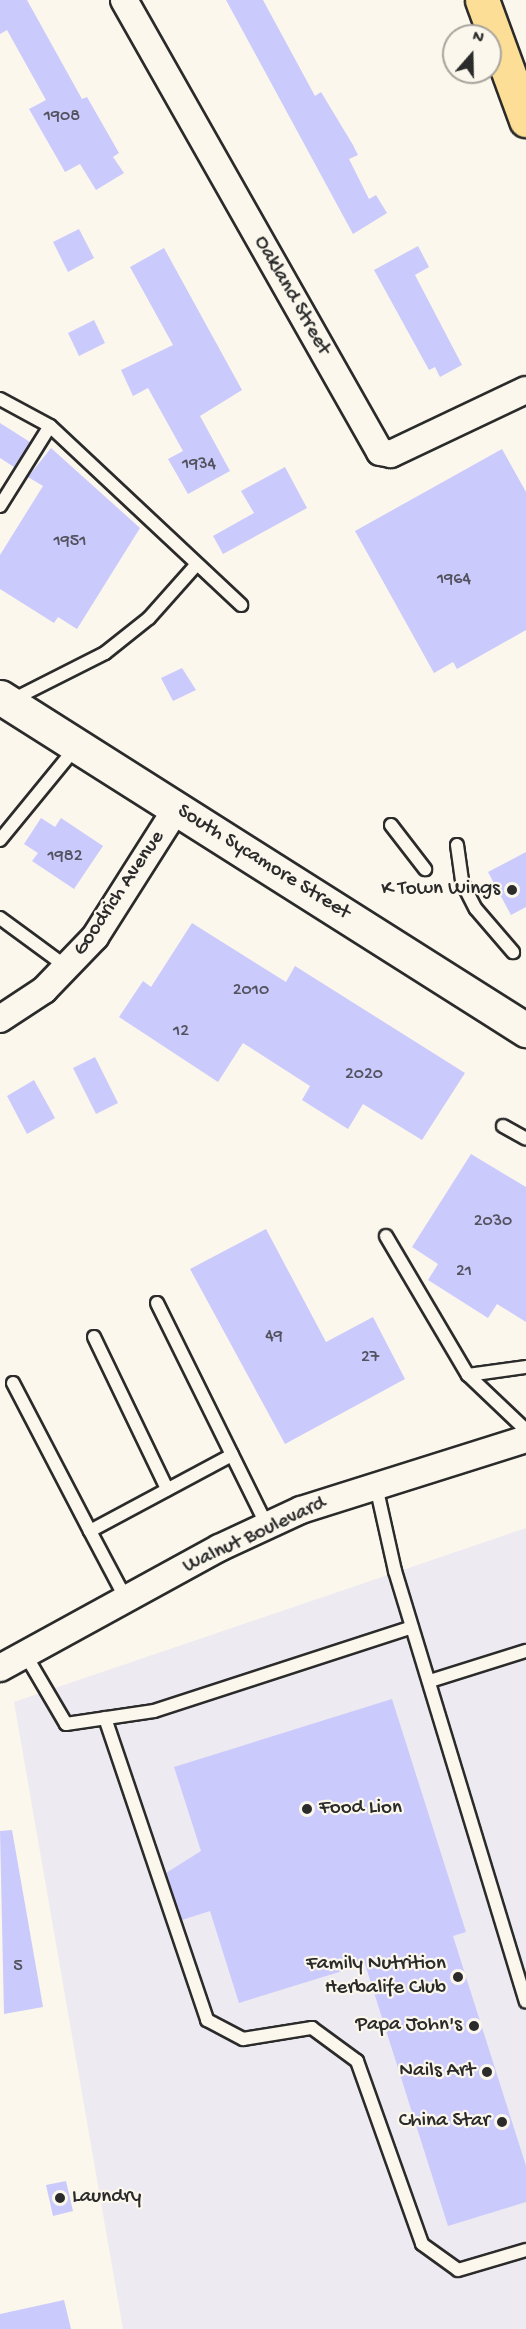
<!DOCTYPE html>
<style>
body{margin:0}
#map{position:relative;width:526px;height:2329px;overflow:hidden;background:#fbf7ec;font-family:"Gochi Hand",sans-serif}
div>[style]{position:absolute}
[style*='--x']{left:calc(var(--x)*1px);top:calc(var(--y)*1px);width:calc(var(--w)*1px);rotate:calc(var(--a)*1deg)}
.built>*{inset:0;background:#edeaf1}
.building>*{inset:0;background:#cbcafc}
.roads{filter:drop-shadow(2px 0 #2b2b2b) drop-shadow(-2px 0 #2b2b2b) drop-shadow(0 2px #2b2b2b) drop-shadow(0 -2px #2b2b2b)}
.service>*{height:12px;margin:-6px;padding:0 6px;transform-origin:6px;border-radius:6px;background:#fbf7ec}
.minor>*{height:26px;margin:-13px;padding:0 13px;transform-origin:13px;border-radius:13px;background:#fbf7ec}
.secondary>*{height:33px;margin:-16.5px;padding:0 16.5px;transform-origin:16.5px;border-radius:16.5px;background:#fbf7ec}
.primary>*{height:33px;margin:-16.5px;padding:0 16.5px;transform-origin:16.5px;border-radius:16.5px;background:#fdde96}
.dots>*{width:16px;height:16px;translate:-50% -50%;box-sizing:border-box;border:3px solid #fbf7ec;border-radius:50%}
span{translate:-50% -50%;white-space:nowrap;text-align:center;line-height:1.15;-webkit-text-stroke:4.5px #fbf7ec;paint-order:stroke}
.number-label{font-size:18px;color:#53535f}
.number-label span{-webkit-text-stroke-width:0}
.street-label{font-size:21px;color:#2b2b2b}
.poi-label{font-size:21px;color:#2b2b2b}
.right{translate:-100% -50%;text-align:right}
.left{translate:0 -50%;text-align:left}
.north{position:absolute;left:442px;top:24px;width:60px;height:60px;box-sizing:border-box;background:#fbf7ec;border:2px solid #a8a59f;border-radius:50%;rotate:20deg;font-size:16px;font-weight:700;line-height:24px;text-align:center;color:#2b2b2b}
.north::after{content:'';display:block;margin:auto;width:21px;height:27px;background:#2b2b2b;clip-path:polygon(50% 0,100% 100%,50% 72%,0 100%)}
</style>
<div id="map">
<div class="built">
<i style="clip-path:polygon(526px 1528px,526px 2329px,123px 2329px,14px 1702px)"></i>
</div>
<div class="building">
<i style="clip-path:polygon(0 0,27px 0,82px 99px,87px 97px,119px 153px,113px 157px,124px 173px,96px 190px,80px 164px,65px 172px,29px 109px,46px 100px,7px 30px,0 34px)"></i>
<i style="clip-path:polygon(226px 0,263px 0,315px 96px,321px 92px,353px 145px,358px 155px,349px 159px,369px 199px,376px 195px,387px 213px,353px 234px)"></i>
<i style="clip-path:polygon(79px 229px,94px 258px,68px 272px,53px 242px)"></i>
<i style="clip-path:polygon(418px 246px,429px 267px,415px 275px,462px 365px,440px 377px,435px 367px,429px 370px,374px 270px)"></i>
<i style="clip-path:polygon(164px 248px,242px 390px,200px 416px,230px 471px,188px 494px,168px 459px,183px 451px,148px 388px,133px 396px,121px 370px,173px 345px,130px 267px)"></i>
<i style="clip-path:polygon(94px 320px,105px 343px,79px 356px,68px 333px)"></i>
<i style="clip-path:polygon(0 423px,30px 442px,14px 467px,0 458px)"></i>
<i style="clip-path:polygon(51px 448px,140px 528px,77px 629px,58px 617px,54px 623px,0 589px,0 555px,43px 486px,28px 477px)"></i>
<i style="clip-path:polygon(502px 449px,526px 492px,526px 630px,457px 669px,453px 662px,434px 673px,355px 531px)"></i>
<i style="clip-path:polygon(285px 467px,307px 508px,223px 554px,213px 536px,254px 513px,241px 491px)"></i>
<i style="clip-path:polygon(182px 668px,196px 690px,173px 701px,161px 678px)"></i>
<i style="clip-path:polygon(41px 818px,55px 827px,61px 818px,103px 846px,74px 889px,32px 861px,38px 853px,24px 844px)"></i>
<i style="clip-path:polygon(526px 852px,526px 907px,511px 915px,488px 872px)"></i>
<i style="clip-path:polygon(192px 923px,286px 982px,295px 966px,465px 1073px,422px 1140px,363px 1104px,348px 1129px,302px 1100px,310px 1086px,243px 1043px,218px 1082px,119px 1017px,143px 981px,151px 987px)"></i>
<i style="clip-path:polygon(95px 1057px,118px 1103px,96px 1114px,73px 1068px)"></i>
<i style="clip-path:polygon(34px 1080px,55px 1118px,27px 1134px,7px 1096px)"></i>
<i style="clip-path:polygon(471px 1154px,526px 1187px,526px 1322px,497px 1304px,488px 1318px,428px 1280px,438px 1264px,412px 1247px)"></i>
<i style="clip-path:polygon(266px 1229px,326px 1342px,373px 1317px,405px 1379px,285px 1444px,190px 1269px)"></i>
<i style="clip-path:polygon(392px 1699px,466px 1932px,453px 1936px,526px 2166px,526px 2202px,448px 2226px,365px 1964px,239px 2003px,210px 1911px,182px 1920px,166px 1873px,201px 1851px,174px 1767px)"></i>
<i style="clip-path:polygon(12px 1830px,43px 2007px,4px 2014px,0 1831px)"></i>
<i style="clip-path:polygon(66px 2181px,73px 2211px,53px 2216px,46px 2185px)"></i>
<i style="clip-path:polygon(64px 2300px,71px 2329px,0 2329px,0 2314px)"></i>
</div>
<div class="roads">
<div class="service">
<i style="--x:0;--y:399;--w:57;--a:28.4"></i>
<i style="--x:0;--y:506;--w:94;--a:-58"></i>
<i style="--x:50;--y:426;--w:262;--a:43.1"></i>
<i style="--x:12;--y:700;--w:104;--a:-26.8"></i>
<i style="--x:105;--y:653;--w:56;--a:-38.5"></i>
<i style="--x:149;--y:618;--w:72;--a:-48.4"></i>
<i style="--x:391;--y:825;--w:56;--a:52.3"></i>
<i style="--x:0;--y:840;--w:122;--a:-50.7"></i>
<i style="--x:457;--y:845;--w:37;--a:82"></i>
<i style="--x:462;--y:882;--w:30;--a:63"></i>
<i style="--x:476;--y:909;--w:57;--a:49.3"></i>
<i style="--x:0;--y:918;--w:84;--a:36.3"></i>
<i style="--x:503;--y:1126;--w:26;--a:29"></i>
<i style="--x:386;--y:1236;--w:161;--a:59.5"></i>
<i style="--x:468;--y:1375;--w:80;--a:43.5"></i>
<i style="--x:157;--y:1303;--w:249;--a:63.7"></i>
<i style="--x:94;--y:1337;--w:169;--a:64.3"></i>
<i style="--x:468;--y:1375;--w:59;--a:-7.9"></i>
<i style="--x:13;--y:1383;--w:167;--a:62.5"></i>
<i style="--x:90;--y:1531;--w:161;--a:-28.2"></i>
<i style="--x:376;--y:1486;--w:87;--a:77.4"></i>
<i style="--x:395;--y:1571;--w:450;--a:73.1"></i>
<i style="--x:90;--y:1531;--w:77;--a:62.1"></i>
<i style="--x:25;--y:1654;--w:81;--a:59.6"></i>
<i style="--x:66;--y:1724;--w:89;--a:-8.4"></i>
<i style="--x:154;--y:1711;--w:271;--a:-18"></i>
<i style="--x:430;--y:1681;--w:101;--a:-17.4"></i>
<i style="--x:105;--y:1718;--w:319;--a:71.3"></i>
<i style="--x:207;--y:2020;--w:41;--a:27.8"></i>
<i style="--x:243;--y:2039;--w:70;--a:-9.1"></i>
<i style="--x:312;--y:2028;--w:56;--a:36.3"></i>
<i style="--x:357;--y:2061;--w:194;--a:70.4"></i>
<i style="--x:422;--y:2244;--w:44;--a:35.8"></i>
<i style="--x:458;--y:2270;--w:71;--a:-16.4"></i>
</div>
<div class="minor">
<i style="--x:124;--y:0;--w:519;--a:60.47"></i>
<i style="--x:380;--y:452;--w:11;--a:10"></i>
<i style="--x:391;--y:454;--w:149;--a:-25.4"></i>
<i style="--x:0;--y:1019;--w:53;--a:-33.4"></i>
<i style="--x:44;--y:990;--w:74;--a:-46.1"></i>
<i style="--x:95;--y:937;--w:153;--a:-57.6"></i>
<i style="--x:0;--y:1668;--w:250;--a:-28.7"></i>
<i style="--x:219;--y:1548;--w:90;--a:-24.9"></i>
<i style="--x:301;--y:1510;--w:236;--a:-17.5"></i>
</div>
<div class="secondary">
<i style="--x:0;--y:697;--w:623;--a:32.34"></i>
</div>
<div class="primary">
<i style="--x:482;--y:0;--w:128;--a:69.9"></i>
</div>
</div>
<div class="dots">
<i style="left:512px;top:890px;background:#2b2b2b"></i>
<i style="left:307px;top:1809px;background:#2b2b2b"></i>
<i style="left:458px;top:1977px;background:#2b2b2b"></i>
<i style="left:474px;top:2026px;background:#2b2b2b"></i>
<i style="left:487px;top:2072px;background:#2b2b2b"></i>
<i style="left:502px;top:2122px;background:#2b2b2b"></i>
<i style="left:60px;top:2198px;background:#2b2b2b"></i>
</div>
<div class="number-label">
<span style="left:62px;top:117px">1908</span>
<span style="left:199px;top:465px">1934</span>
<span style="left:70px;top:542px">1951</span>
<span style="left:454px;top:580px">1964</span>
<span style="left:65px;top:857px">1982</span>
<span style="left:251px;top:991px">2010</span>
<span style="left:181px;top:1032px">12</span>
<span style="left:364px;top:1075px">2020</span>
<span style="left:493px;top:1222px">2030</span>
<span style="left:464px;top:1272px">21</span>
<span style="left:274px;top:1337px">49</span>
<span style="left:370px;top:1358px">27</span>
<span style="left:18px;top:1967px">5</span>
</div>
<div class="street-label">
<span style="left:291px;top:296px;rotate:60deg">Oakland Street</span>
<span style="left:263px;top:863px;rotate:32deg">South Sycamore Street</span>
<span style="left:120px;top:894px;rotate:-56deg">Goodrich Avenue</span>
<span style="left:255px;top:1536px;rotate:-25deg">Walnut Boulevard</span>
</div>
<div class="poi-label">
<span class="right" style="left:500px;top:890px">K Town Wings</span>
<span class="left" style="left:319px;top:1809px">Food Lion</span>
<span class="right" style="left:446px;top:1977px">Family Nutrition<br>Herbalife Club</span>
<span class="right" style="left:462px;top:2026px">Papa John's</span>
<span class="right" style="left:475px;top:2072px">Nails Art</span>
<span class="right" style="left:490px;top:2122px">China Star</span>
<span class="left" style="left:72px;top:2198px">Laundry</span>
</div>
<div class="north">N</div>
</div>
